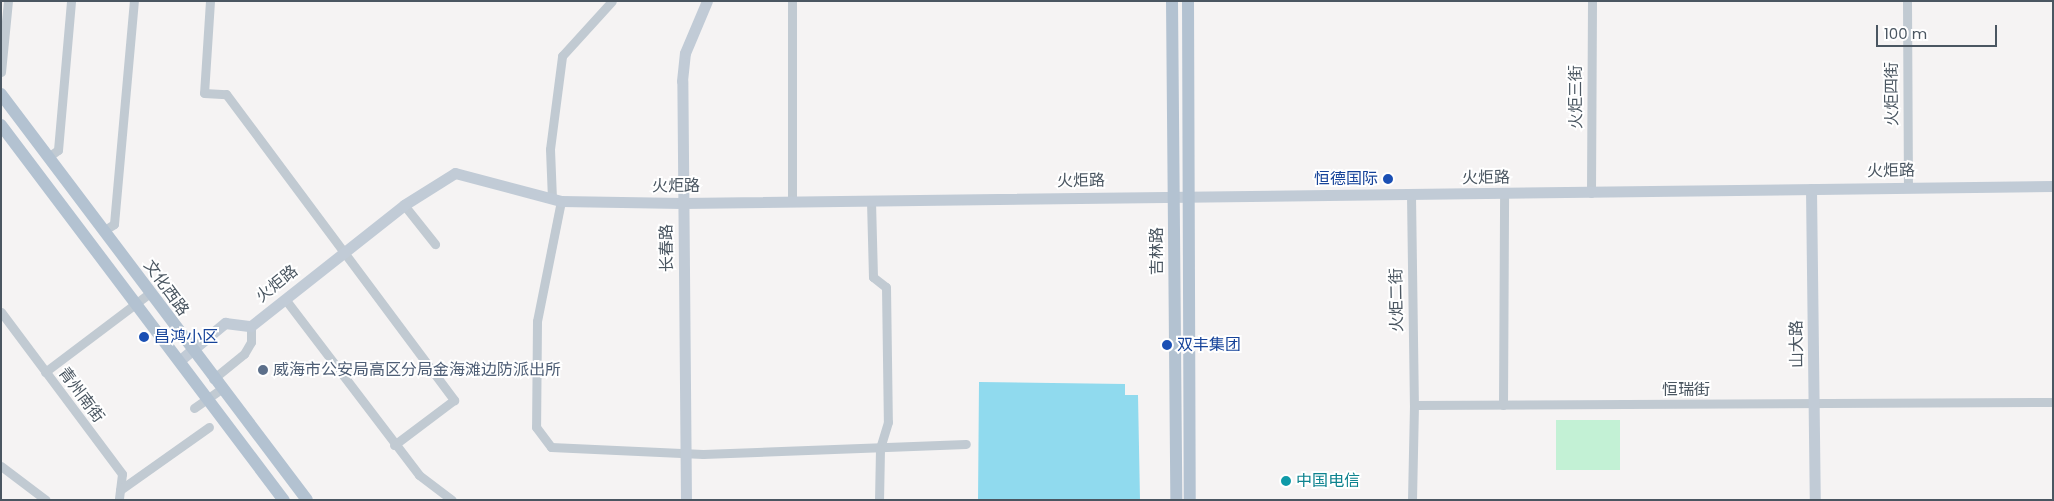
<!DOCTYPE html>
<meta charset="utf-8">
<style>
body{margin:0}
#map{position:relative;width:2054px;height:501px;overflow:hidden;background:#f5f3f3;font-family:Poppins,"Noto Sans SC",sans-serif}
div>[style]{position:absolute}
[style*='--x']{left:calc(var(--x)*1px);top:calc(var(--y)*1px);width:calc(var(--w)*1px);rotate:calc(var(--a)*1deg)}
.green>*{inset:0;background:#c3f1d5}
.water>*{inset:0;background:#90daee}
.street>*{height:9px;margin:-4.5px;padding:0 4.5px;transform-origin:4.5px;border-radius:4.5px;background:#c1cad2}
.secondary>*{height:11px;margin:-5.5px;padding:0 5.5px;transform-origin:5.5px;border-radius:5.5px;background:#c1cbd6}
.primary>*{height:12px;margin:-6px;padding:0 6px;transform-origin:6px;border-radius:6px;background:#b3c2d1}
.dots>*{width:14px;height:14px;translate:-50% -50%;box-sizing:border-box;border:2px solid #fff;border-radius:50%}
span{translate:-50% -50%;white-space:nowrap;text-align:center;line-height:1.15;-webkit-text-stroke:4px #fff;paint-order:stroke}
.street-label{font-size:16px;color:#4a5661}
.transit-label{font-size:16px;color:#164399}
.right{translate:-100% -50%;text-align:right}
.left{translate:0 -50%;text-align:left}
.service-label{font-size:16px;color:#4e5e75}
.culture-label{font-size:16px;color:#0d838f}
.frame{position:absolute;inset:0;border:2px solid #4a5661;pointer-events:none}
.scale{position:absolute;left:1876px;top:25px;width:121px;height:22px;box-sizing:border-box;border:2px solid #4a5661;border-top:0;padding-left:6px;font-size:15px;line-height:18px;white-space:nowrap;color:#4a5661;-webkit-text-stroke:4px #fff;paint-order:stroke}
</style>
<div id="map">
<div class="green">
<i style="clip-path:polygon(1556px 420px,1620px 420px,1620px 470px,1556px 470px)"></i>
</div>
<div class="water">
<i style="clip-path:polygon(979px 382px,1125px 384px,1125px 395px,1138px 395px,1140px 500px,978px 500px)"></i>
</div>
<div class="street">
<i style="--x:210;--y:1;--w:92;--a:93.7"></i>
<i style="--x:204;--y:93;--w:22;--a:3"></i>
<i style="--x:226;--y:94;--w:382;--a:53.3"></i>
<i style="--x:454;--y:400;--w:75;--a:143.1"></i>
<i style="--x:1907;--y:1;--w:185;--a:89.7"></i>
<i style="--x:1;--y:72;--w:71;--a:-84.4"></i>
<i style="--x:48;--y:157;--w:12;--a:-35"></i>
<i style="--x:58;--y:150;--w:150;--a:-85"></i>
<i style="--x:1591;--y:193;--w:192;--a:-89.7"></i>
<i style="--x:1411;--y:195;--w:210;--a:89.2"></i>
<i style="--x:552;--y:199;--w:50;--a:-92.3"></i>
<i style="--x:550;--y:149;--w:94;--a:-82.6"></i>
<i style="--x:562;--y:56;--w:74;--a:-47.7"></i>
<i style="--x:561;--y:201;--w:122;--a:101.3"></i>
<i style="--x:537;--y:321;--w:106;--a:90.5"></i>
<i style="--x:536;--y:427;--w:25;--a:53"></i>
<i style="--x:551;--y:447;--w:152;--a:2.6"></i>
<i style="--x:703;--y:454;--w:263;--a:-2.2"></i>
<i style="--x:871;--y:201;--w:76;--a:88.5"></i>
<i style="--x:873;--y:277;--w:16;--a:38"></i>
<i style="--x:886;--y:287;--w:135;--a:89.2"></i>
<i style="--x:888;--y:422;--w:28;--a:107"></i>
<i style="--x:880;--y:449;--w:51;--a:91.1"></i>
<i style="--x:792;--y:202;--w:201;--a:-90"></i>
<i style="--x:404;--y:205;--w:50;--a:51.5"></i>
<i style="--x:103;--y:231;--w:13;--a:-32"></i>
<i style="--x:114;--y:224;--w:224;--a:-84.9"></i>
<i style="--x:285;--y:299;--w:221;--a:52.7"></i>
<i style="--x:419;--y:475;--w:41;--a:37.1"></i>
<i style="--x:1;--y:312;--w:202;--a:53.2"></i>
<i style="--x:122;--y:474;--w:26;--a:97"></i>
<i style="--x:45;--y:372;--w:131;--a:-37"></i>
<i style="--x:213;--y:379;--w:40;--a:-39"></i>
<i style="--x:244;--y:354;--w:14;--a:-60"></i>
<i style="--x:251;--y:342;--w:16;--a:-90"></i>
<i style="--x:1503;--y:405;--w:211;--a:-89.7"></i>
<i style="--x:194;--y:408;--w:33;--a:-35"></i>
<i style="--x:1;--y:466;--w:56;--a:37.1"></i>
<i style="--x:120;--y:490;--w:109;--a:-35.3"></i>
<i style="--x:1412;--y:500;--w:95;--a:-88.8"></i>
<i style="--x:1414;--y:405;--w:639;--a:-0.27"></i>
</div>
<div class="secondary">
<i style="--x:1811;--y:189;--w:311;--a:89.3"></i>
<i style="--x:179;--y:361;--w:60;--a:-39.6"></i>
<i style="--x:225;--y:323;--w:26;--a:7"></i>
<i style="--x:251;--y:326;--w:195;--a:-38.3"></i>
<i style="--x:404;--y:205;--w:60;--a:-32.1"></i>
<i style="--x:455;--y:173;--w:110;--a:14.8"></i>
<i style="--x:561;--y:201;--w:121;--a:0.9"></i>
<i style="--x:682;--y:203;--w:1371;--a:-0.71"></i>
<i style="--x:686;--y:500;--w:419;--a:-90.5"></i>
<i style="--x:682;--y:81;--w:28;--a:-84"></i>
<i style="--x:685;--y:53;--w:56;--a:-67.1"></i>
</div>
<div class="primary">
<i style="--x:1172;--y:1;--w:499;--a:89.5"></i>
<i style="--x:1188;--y:1;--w:499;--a:89.8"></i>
<i style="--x:1;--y:94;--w:508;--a:52.99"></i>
<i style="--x:1;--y:125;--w:470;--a:53"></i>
</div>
<div class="dots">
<i style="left:1388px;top:179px;background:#1a4fb4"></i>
<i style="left:144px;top:337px;background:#1a4fb4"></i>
<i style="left:1167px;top:345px;background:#1a4fb4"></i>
<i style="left:263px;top:370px;background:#5c6f8a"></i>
<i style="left:1286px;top:481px;background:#0f9aa8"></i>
</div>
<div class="street-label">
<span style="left:1892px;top:94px;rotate:-90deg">火炬四街</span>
<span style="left:1576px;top:97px;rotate:-90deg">火炬三街</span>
<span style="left:1891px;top:171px;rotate:-1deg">火炬路</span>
<span style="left:1486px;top:178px;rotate:-1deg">火炬路</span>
<span style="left:1081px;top:181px;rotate:-1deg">火炬路</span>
<span style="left:676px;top:186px">火炬路</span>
<span style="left:667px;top:248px;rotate:-91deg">长春路</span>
<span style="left:1157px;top:251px;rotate:-90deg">吉林路</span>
<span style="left:277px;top:284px;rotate:-39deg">火炬路</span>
<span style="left:166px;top:288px;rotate:54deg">文化西路</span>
<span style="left:1397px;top:300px;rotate:-91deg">火炬二街</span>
<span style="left:1797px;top:344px;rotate:-91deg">山大路</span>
<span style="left:1686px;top:390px">恒瑞街</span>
<span style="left:81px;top:395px;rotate:53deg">青州南街</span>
</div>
<div class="transit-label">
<span class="right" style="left:1378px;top:179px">恒德国际</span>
<span class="left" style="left:154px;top:337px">昌鸿小区</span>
<span class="left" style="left:1177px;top:345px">双丰集团</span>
</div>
<div class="service-label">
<span class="left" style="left:273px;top:370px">威海市公安局高区分局金海滩边防派出所</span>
</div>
<div class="culture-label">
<span class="left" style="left:1296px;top:481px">中国电信</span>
</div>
<div class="frame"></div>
<div class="scale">100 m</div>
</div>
